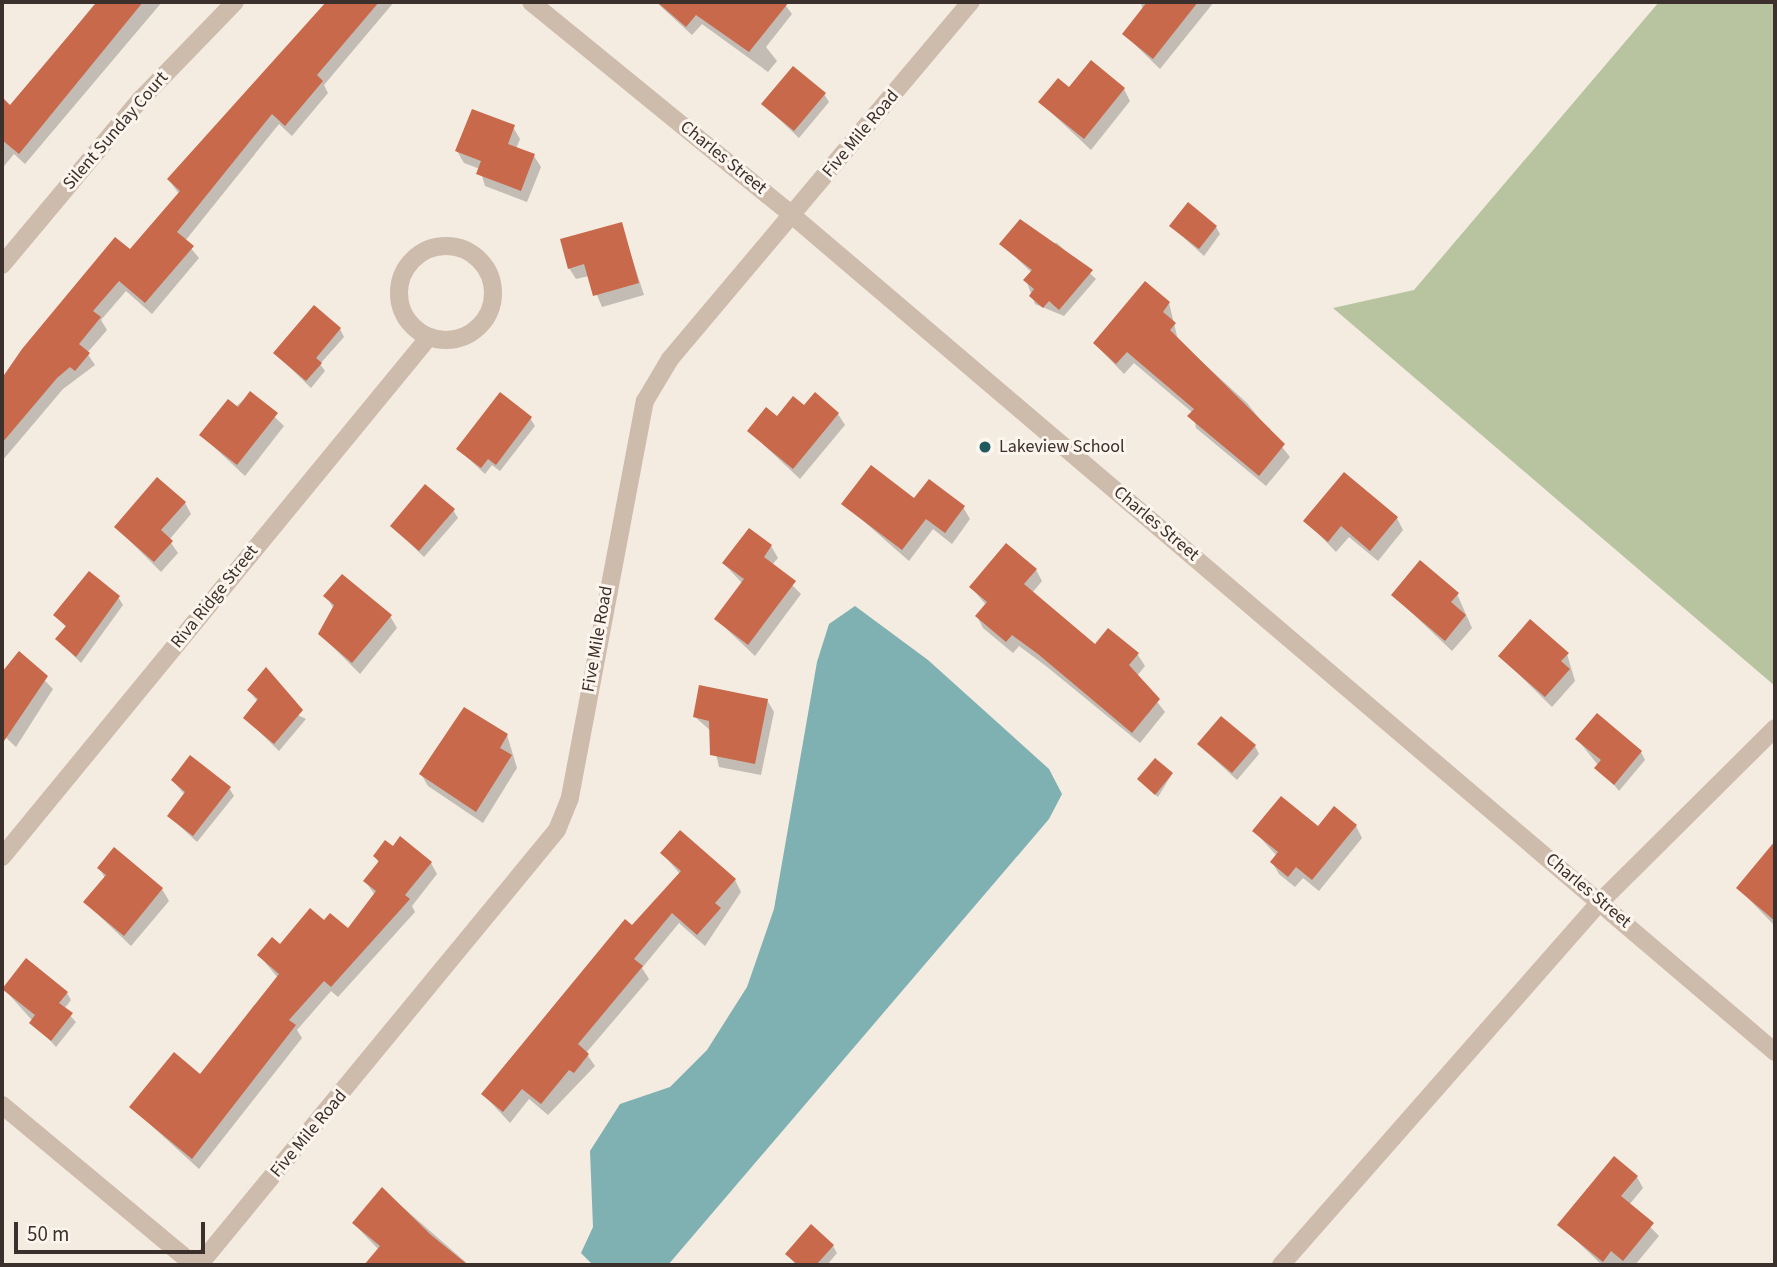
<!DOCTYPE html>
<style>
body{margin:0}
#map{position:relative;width:1777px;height:1267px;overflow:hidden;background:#f4ebe1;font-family:"Source Sans 3",sans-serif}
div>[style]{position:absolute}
.green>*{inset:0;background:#b8c4a0}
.water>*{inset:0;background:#7fb0b2}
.shadow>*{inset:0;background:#0003}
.building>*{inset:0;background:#c8694b}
.street>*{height:18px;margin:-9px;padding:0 9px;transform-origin:9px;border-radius:9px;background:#cdbbac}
.street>.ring{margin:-9px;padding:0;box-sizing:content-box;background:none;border:18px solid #cdbbac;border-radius:50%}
.dots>*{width:19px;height:19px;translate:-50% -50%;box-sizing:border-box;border:4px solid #fbf5ee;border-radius:50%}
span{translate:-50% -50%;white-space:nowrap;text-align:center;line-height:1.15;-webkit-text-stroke:6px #fbf5ee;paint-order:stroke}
.street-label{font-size:18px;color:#3b302b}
.poi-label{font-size:18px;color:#3b302b}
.left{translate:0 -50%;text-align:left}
.frame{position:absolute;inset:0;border:4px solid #3b302b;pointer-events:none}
.scale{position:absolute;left:14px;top:1222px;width:191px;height:32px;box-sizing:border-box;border:4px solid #3b302b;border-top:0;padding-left:9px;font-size:21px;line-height:24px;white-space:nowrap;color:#3b302b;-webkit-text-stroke:5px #fbf5ee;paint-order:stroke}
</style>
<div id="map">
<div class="green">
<div style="clip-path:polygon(1659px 2px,1775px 2px,1775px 686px,1333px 308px,1414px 290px)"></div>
</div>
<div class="water">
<div style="clip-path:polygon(855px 606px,928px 660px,1049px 769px,1062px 794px,1049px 819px,668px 1265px,593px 1265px,581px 1253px,593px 1227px,590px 1151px,620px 1104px,670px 1087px,707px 1050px,747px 987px,774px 909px,817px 662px,829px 624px)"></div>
</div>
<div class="shadow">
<div style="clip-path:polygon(96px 2px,162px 2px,25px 164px,14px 154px,4px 166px,2px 100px,11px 107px)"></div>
<div style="clip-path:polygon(328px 2px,394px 2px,324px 85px,328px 93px,292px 136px,279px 124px,185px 241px,199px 258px,152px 314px,126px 291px,101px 320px,107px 330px,87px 353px,95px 365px,63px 389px,2px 461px,2px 377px,131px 252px,179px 194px,169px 180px)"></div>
<div style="clip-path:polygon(656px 2px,715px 2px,731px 16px,743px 2px,783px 2px,792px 14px,766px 47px,777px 61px,768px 72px,702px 24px,692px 35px)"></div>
<div style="clip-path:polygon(1140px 2px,1214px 2px,1160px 69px,1124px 34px,1143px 9px)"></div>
<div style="clip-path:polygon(1124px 89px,1130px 101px,1091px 150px,1040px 102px,1069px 90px)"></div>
<div style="clip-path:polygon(824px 94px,829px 102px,799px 138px,763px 104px)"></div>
<div style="clip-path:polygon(513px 127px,520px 139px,516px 149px,534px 156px,541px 167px,527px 202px,485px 186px,480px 169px,464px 163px,457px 151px)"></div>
<div style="clip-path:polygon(621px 224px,644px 295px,602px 307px,589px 276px,576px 279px,569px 268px)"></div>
<div style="clip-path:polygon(1171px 226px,1216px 227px,1220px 234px,1204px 256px)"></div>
<div style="clip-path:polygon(1057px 243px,1096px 279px,1064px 316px,1035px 304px,1026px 280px,1032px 273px,1002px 244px)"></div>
<div style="clip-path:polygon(1169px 303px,1178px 340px,1247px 403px,1290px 457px,1266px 486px,1196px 428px,1193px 413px,1134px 363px,1124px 374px,1095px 344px)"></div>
<div style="clip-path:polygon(340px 329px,344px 337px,320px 364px,325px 371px,311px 388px,275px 353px)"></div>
<div style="clip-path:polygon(251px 394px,284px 426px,245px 476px,201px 435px)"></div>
<div style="clip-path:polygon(804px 408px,838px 414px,845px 425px,800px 479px,749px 431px)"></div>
<div style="clip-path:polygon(530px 418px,535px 426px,500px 471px,492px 465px,485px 474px,458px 449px)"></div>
<div style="clip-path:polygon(915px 501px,963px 507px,970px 519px,952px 544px,933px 529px,909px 561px,844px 504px)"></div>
<div style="clip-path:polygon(185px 503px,191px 514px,169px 540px,178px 553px,161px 572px,116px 527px)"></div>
<div style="clip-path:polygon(453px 510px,458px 518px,424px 557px,392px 526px)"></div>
<div style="clip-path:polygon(1397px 518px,1403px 530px,1378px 561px,1349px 537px,1336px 552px,1306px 521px)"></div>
<div style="clip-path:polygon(771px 546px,778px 558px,772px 565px,801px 594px,755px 656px,716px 619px,743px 584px,724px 564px)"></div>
<div style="clip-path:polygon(1036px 570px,1042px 581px,1032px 593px,1095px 646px,1109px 630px,1138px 655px,1145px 666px,1137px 676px,1165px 712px,1140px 743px,1046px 666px,1019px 646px,1013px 653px,983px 628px,977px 616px,986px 605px,971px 587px)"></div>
<div style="clip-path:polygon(1457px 594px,1472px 628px,1452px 651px,1393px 595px)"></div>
<div style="clip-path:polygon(326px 596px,390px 616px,397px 628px,360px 674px,320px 634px,334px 609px)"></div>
<div style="clip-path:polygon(118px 597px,123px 605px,81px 663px,57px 639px,67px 628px,55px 615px)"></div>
<div style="clip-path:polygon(19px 654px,53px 689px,16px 747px,2px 734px,2px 674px)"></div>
<div style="clip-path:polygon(1567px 654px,1575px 681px,1552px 707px,1500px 656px)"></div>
<div style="clip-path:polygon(249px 691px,306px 719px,279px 751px,245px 718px,258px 702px)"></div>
<div style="clip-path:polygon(767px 700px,774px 712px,761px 775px,719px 767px,711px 731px,695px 717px)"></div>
<div style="clip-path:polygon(507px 735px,517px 768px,483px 823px,428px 786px,421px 774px)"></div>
<div style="clip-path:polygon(1577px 739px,1641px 752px,1645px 760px,1619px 791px)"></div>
<div style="clip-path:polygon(1199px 745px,1255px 746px,1259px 754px,1237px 780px)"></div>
<div style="clip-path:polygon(1172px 774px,1158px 797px,1139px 780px)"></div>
<div style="clip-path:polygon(173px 781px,229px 788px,234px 796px,197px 842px,169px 816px,185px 795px)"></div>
<div style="clip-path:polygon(1356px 826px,1362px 838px,1319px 891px,1303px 878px,1295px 887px,1279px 874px,1272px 862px,1277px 856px,1254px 831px)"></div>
<div style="clip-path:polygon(393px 848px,431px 863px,437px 874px,412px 906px,415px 912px,338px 997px,331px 991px,297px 1030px,302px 1038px,199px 1169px,131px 1107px,200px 1076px,278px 978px,259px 955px,324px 923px,348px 930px,375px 895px,365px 881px,379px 864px,375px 856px)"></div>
<div style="clip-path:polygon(1768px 852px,1775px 858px,1775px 926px,1738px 888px)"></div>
<div style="clip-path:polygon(662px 853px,735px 880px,741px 892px,705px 946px,679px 923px,642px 968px,649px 979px,586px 1053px,595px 1066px,548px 1115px,529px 1099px,510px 1123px,483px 1094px,680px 874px)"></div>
<div style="clip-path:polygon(99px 868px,162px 889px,169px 901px,131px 946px,85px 902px,105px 878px)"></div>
<div style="clip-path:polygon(4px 989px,67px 993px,71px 1000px,64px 1009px,76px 1022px,56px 1047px)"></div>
<div style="clip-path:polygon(1637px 1177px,1643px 1188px,1629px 1205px,1659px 1236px,1635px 1265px,1602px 1265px,1560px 1225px)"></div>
<div style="clip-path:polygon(382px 1189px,469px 1265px,366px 1265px,379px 1250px,354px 1224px)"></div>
<div style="clip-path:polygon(833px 1246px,837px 1253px,827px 1265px,796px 1265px,787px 1254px)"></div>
</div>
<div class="building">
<div style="clip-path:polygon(97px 2px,143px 2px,19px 154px,2px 140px,2px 97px,10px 105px)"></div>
<div style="clip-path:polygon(326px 2px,379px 2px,317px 75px,323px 81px,285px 126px,272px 114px,177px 232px,194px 246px,145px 303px,119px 281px,93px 311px,101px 317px,79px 344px,90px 353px,75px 371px,70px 367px,57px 378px,2px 443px,2px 378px,22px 349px,115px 237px,130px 249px,180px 191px,167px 179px)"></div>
<div style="clip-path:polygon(657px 2px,789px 2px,749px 52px,696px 15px,686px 27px)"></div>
<div style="clip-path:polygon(1147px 2px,1198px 2px,1153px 59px,1122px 34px)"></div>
<div style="clip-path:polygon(1091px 60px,1125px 88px,1084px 139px,1038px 102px,1058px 78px,1069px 87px)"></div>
<div style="clip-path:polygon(793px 66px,826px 93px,794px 131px,761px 104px)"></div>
<div style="clip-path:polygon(472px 109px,515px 125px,508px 144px,535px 154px,521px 191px,476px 174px,481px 161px,455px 151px)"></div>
<div style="clip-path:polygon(1188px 202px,1217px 226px,1199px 249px,1169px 226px)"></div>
<div style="clip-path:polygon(1020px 219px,1093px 270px,1059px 310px,1049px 301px,1043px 308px,1029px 296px,1034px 289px,1023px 280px,1032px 270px,999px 244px)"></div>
<div style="clip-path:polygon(622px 222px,639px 283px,593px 296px,584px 264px,568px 269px,560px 239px)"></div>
<div style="clip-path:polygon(1145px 281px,1170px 302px,1163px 312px,1176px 323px,1170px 330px,1285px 444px,1259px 476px,1187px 416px,1194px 409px,1127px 352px,1116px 364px,1093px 343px)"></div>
<div style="clip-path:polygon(314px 305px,341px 328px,316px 358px,322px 363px,306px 381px,273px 353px)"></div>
<div style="clip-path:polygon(250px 391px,278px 413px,237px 465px,199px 435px,228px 399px,238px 407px)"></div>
<div style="clip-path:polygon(500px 392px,532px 417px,496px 465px,488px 459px,481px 468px,456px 449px)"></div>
<div style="clip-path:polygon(815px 392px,839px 413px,793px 469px,747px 431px,766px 407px,777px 416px,793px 396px,804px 405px)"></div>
<div style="clip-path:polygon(871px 465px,914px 498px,929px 479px,965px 506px,945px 533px,926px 519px,902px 550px,841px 504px)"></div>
<div style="clip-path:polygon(1344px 472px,1398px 517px,1370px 551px,1341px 526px,1328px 542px,1303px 521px)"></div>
<div style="clip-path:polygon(157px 477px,186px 502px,161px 530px,173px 541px,154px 562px,114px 527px)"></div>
<div style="clip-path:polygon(425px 484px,455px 509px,419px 551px,390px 526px)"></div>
<div style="clip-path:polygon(749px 528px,772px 545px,764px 557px,796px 581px,748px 645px,714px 619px,744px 579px,722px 563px)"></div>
<div style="clip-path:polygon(1006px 543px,1037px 569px,1024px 584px,1095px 644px,1108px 628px,1139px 653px,1129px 665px,1160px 699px,1132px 733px,1038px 654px,1012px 635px,1006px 642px,975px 616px,987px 602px,969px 587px)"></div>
<div style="clip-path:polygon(1420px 560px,1459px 593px,1451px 602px,1466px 615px,1445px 641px,1391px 595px)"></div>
<div style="clip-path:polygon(89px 571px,120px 596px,76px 657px,55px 639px,66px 626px,53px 615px)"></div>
<div style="clip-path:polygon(342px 574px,392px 615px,352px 663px,318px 634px,334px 605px,323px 596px)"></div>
<div style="clip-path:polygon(1530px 619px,1569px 653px,1561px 661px,1570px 669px,1545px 697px,1498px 656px)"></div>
<div style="clip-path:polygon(19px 651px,48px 676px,2px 744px,2px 672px)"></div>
<div style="clip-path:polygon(266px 667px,303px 710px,274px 744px,243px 718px,258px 699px,247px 690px)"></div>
<div style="clip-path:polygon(699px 685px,768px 699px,755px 764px,710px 755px,709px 721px,693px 717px)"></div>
<div style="clip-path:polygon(464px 707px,508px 734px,500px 748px,512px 755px,476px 812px,419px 774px)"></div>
<div style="clip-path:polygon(1597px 713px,1642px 751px,1614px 785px,1594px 768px,1601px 760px,1575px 739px)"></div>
<div style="clip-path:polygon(1221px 716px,1256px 745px,1232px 773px,1197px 744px)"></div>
<div style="clip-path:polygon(190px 755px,231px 787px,193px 836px,167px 816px,185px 792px,171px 780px)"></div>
<div style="clip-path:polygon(1155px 758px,1173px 773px,1155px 795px,1137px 779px)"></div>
<div style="clip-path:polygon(1281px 796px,1318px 826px,1334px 806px,1357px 825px,1312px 880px,1296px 867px,1288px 877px,1270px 862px,1278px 852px,1252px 831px)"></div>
<div style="clip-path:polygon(680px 830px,736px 879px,715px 903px,721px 908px,697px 935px,672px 913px,634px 959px,643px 966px,578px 1044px,589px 1054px,574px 1073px,569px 1070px,541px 1104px,522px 1089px,503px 1112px,481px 1094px,625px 919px,632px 925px,681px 871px,660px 853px)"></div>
<div style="clip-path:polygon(400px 836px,432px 862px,405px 895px,410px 899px,331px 987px,324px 981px,289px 1020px,296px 1025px,192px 1159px,129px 1107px,174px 1052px,200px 1074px,279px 974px,257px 955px,272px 937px,280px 944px,310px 908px,324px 920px,330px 913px,348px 928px,376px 891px,363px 881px,379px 861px,373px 856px,385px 840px,393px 846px)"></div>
<div style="clip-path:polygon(1775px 841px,1775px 921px,1736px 888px)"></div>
<div style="clip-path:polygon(114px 847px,163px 888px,124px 936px,83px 902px,106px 875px,97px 868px)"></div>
<div style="clip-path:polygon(26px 958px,68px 992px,59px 1003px,73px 1013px,51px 1041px,29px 1023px,35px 1015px,2px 989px)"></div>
<div style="clip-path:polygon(1614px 1156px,1638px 1176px,1621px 1196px,1654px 1223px,1623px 1261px,1611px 1251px,1603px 1262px,1557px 1225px)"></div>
<div style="clip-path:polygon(382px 1187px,431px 1235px,468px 1265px,364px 1265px,380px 1246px,352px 1223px)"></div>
<div style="clip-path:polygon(811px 1224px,834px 1245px,816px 1265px,798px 1265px,785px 1254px)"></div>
</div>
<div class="street">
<div style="left:531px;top:2px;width:338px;rotate:39.2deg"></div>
<div style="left:793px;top:216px;width:1290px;rotate:40.41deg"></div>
<div class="ring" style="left:399px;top:246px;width:76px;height:76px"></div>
<div style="left:2px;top:265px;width:217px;rotate:-50.1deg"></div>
<div style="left:141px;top:99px;width:135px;rotate:-45.9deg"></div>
<div style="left:2px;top:857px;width:673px;rotate:-50.61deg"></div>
<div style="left:2px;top:1105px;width:250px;rotate:39.8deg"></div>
<div style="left:199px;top:1265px;width:563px;rotate:-50.55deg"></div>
<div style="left:557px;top:830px;width:35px;rotate:-68deg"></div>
<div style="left:570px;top:797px;width:403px;rotate:-79.3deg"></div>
<div style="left:645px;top:401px;width:49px;rotate:-59.2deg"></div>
<div style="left:670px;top:359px;width:467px;rotate:-49.9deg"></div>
<div style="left:1281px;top:1265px;width:483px;rotate:-48.7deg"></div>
<div style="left:1600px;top:902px;width:247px;rotate:-44.8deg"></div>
</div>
<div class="dots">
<div style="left:985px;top:447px;background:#1f5a5e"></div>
</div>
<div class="street-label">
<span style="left:116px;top:131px;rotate:-49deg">Silent Sunday Court</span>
<span style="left:861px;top:134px;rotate:-50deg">Five Mile Road</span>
<span style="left:723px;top:158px;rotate:39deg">Charles Street</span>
<span style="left:1156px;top:524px;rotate:40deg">Charles Street</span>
<span style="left:215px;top:597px;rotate:-51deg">Riva Ridge Street</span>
<span style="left:598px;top:639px;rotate:-80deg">Five Mile Road</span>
<span style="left:1588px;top:891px;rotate:40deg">Charles Street</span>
<span style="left:309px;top:1134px;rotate:-50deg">Five Mile Road</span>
</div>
<div class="poi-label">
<span class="left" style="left:999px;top:447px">Lakeview School</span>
</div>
<div class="frame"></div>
<div class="scale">50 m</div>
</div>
